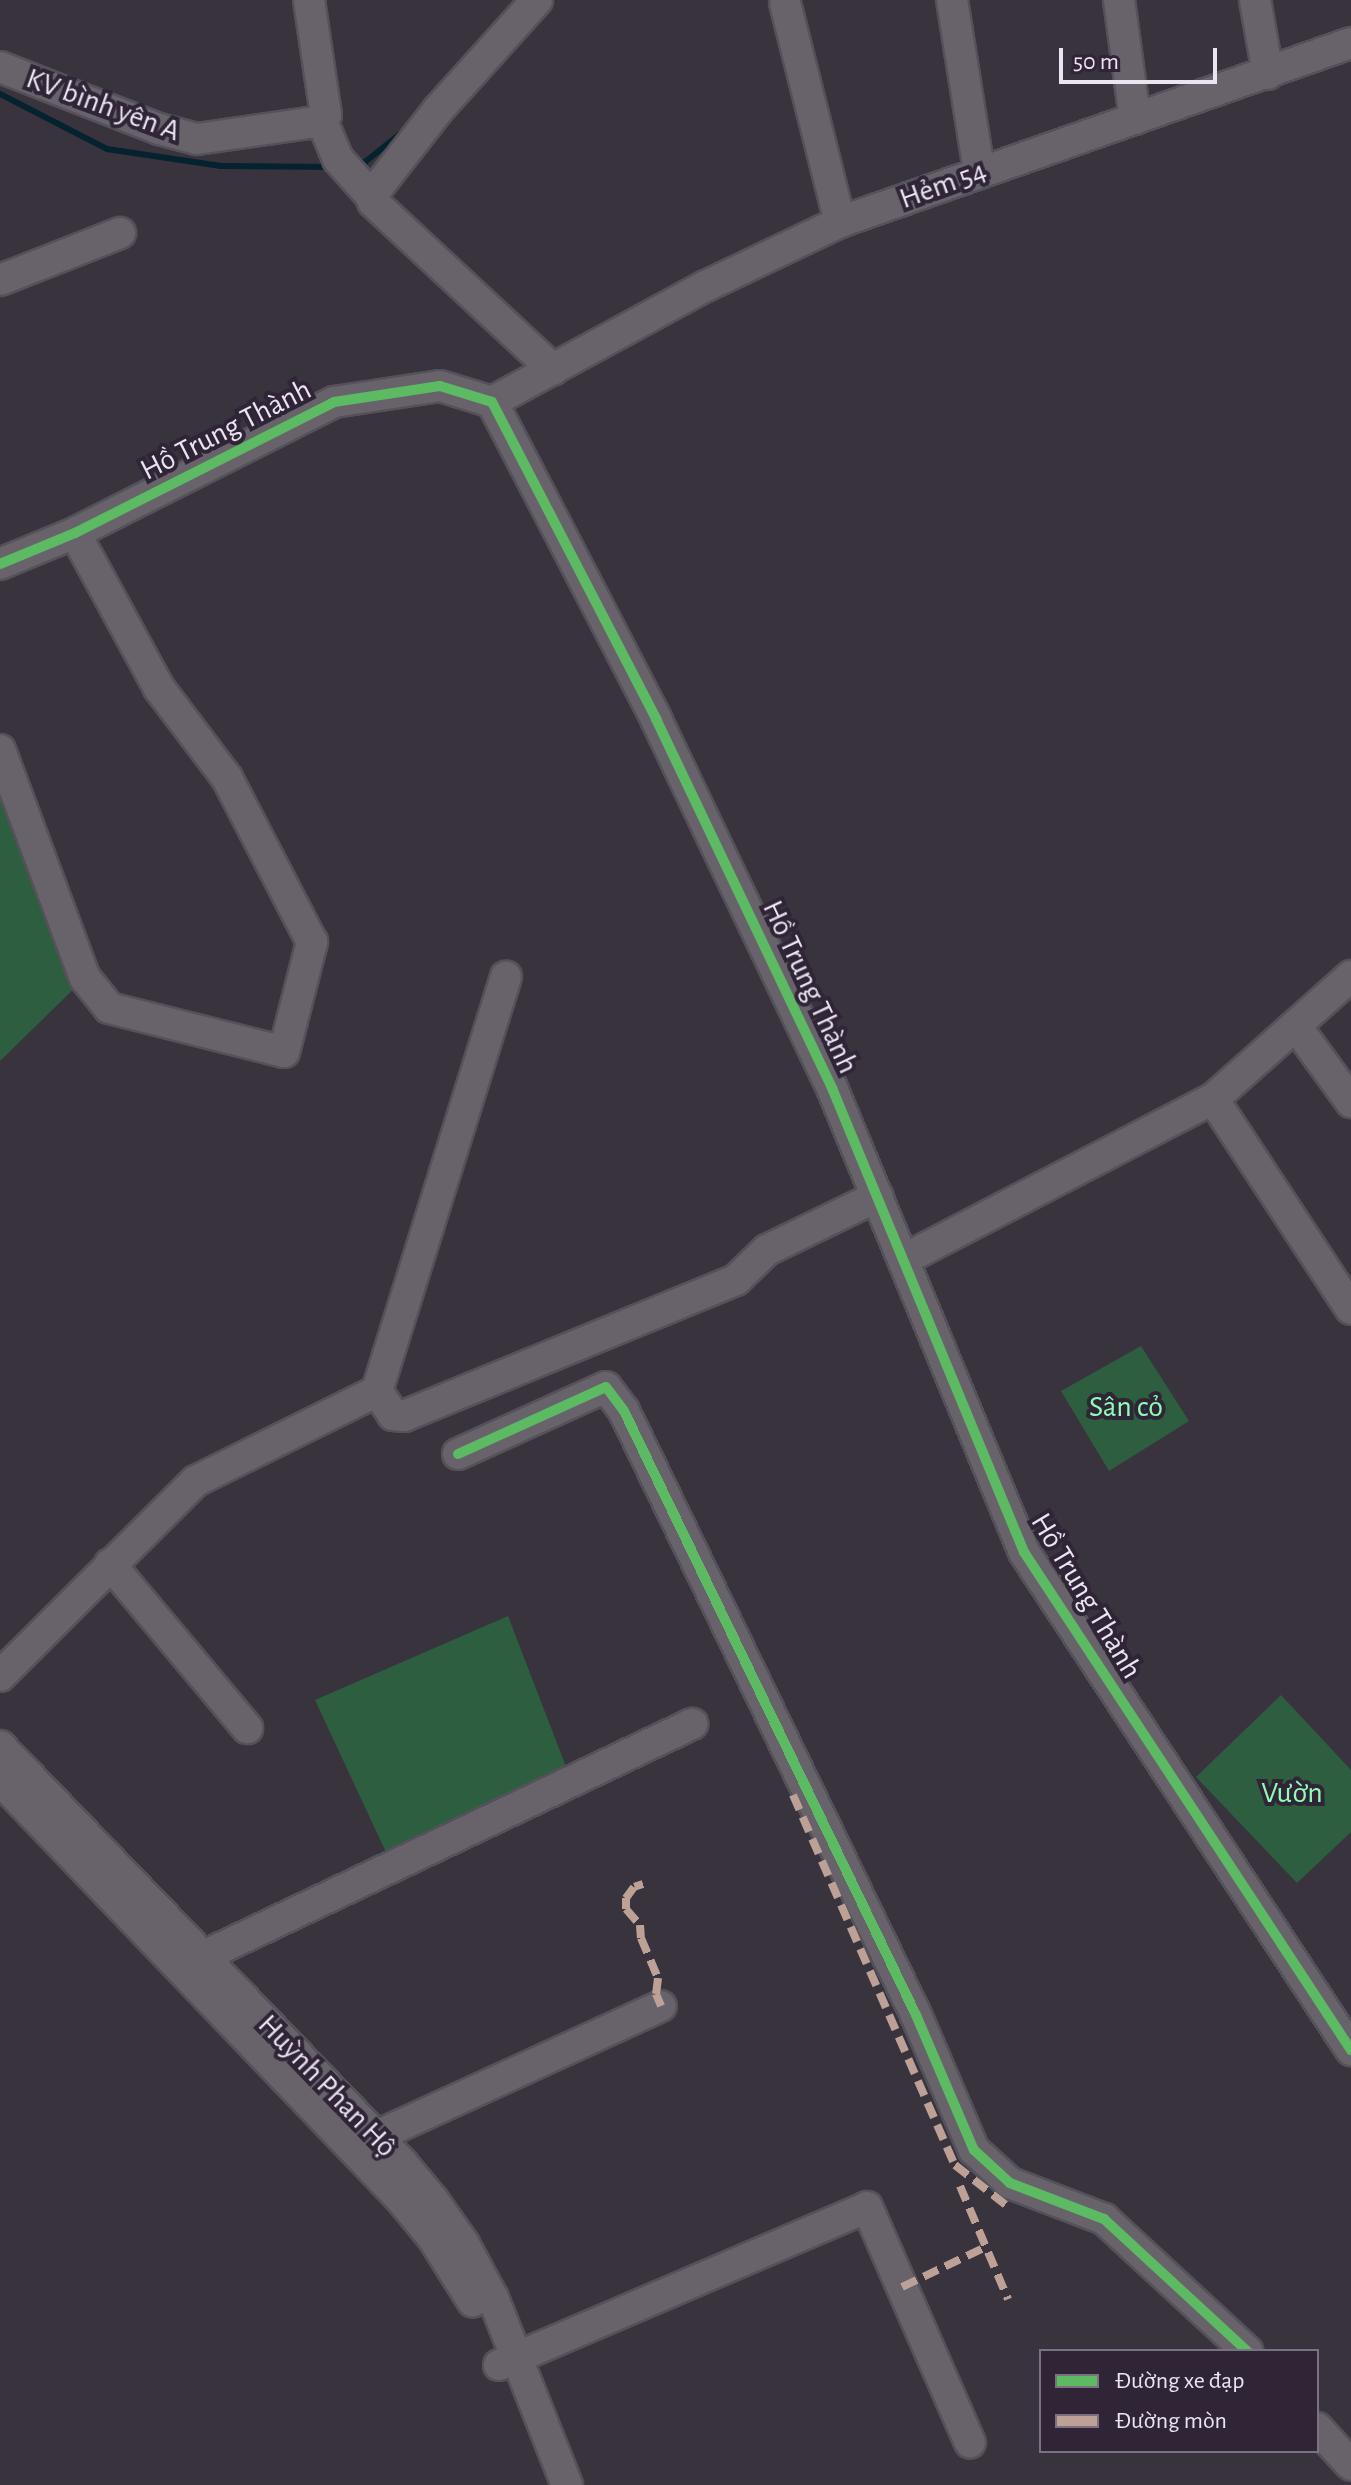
<!DOCTYPE html>
<meta charset="utf-8">
<style>
body{margin:0}
#map{position:relative;width:1351px;height:2485px;overflow:hidden;background:#39333e;font-family:"Alegreya Sans",sans-serif}
div>[style]{position:absolute}
.green>*{inset:0;background:#2d5e40}
.stream>*{height:6px;margin:-3px;padding:0 3px;transform-origin:3px;border-radius:3px;background:#05232e}
.roads{filter:drop-shadow(2px 0 #55515a) drop-shadow(-2px 0 #55515a) drop-shadow(0 2px #55515a) drop-shadow(0 -2px #55515a)}
.minor>*{height:30px;margin:-15px;padding:0 15px;transform-origin:15px;border-radius:15px;background:#68636b}
.quiet>*{height:8px;margin-top:-4px;transform-origin:0;background:repeating-linear-gradient(90deg,#bda197 0 16px,transparent 0 24px)}
.cycleway>*{height:10px;margin:-5px;padding:0 5px;transform-origin:5px;border-radius:5px;background:#5cba63}
span{translate:-50% -50%;white-space:nowrap;text-align:center;line-height:1.15;-webkit-text-stroke:8px #302537;paint-order:stroke}
.street-label{font-size:30px;color:#ebe4f1}
.park-label{font-size:30px;color:#8dfeb4}
.legend{position:absolute;left:1039px;top:2349px;width:280px;height:104px;box-sizing:border-box;background:#302537;border:2px solid #7b7181;margin:0;padding:10px 14px;list-style:none;font-size:24px;color:#ebe4f1}
.legend li{display:flex;align-items:center;gap:16px;height:40px}
.legend b{width:40px;border:2px solid #7b7181}
.scale{position:absolute;left:1059px;top:48px;width:158px;height:36px;box-sizing:border-box;border:4px solid #ebe4f1;border-top:0;padding-left:10px;font-size:24px;line-height:28px;white-space:nowrap;color:#ebe4f1;-webkit-text-stroke:6px #302537;paint-order:stroke}
</style>
<div id="map">
<div class="green">
<div style="clip-path:polygon(0 750px,85px 978px,0 1061px)"></div>
<div style="clip-path:polygon(1141px 1346px,1189px 1421px,1109px 1471px,1061px 1391px)"></div>
<div style="clip-path:polygon(508px 1616px,570px 1777px,391px 1863px,315px 1700px)"></div>
<div style="clip-path:polygon(1281px 1695px,1351px 1770px,1351px 1832px,1297px 1883px,1196px 1777px)"></div>
</div>
<div class="stream">
<div style="left:0;top:94px;width:120px;rotate:27.2deg"></div>
<div style="left:107px;top:149px;width:115px;rotate:8.5deg"></div>
<div style="left:221px;top:166px;width:113px;rotate:0.5deg"></div>
<div style="left:357px;top:163px;width:8px;rotate:-7deg"></div>
<div style="left:365px;top:162px;width:53px;rotate:-38.8deg"></div>
</div>
<div class="roads">
<div class="minor">
<div style="left:537px;top:0;width:148px;rotate:132deg"></div>
<div style="left:438px;top:110px;width:109px;rotate:127.9deg"></div>
<div style="left:371px;top:196px;width:6px;rotate:72deg"></div>
<div style="left:373px;top:202px;width:246px;rotate:42.9deg"></div>
<div style="left:952px;top:0;width:173px;rotate:81deg"></div>
<div style="left:1119px;top:0;width:120px;rotate:82.3deg"></div>
<div style="left:1255px;top:0;width:75px;rotate:80deg"></div>
<div style="left:785px;top:3px;width:226px;rotate:75.9deg"></div>
<div style="left:0;top:67px;width:171px;rotate:21.3deg"></div>
<div style="left:159px;top:129px;width:39px;rotate:15deg"></div>
<div style="left:197px;top:139px;width:126px;rotate:-8.2deg"></div>
<div style="left:322px;top:121px;width:7px;rotate:-56deg"></div>
<div style="left:326px;top:115px;width:116px;rotate:-98.4deg"></div>
<div style="left:322px;top:121px;width:41px;rotate:67.2deg"></div>
<div style="left:338px;top:159px;width:50px;rotate:48.3deg"></div>
<div style="left:0;top:280px;width:129px;rotate:-21.4deg"></div>
<div style="left:492px;top:402px;width:243px;rotate:-28.5deg"></div>
<div style="left:706px;top:286px;width:148px;rotate:-25.5deg"></div>
<div style="left:840px;top:222px;width:541px;rotate:-19.31deg"></div>
<div style="left:0;top:564px;width:81px;rotate:-22.5deg"></div>
<div style="left:75px;top:533px;width:290px;rotate:-26.8deg"></div>
<div style="left:334px;top:402px;width:107px;rotate:-8.6deg"></div>
<div style="left:440px;top:386px;width:54px;rotate:17.1deg"></div>
<div style="left:492px;top:402px;width:357px;rotate:62.6deg"></div>
<div style="left:656px;top:719px;width:409px;rotate:64.5deg"></div>
<div style="left:832px;top:1088px;width:502px;rotate:67.52deg"></div>
<div style="left:1024px;top:1552px;width:596px;rotate:56.71deg"></div>
<div style="left:0;top:750px;width:243px;rotate:69.6deg"></div>
<div style="left:85px;top:978px;width:38px;rotate:51deg"></div>
<div style="left:109px;top:1008px;width:180px;rotate:14.1deg"></div>
<div style="left:284px;top:1052px;width:114px;rotate:-75.7deg"></div>
<div style="left:312px;top:942px;width:185px;rotate:-117.4deg"></div>
<div style="left:227px;top:778px;width:113px;rotate:-127.1deg"></div>
<div style="left:159px;top:688px;width:176px;rotate:-118.5deg"></div>
<div style="left:1296px;top:1026px;width:94px;rotate:54.1deg"></div>
<div style="left:1213px;top:1099px;width:251px;rotate:56.7deg"></div>
<div style="left:905px;top:1259px;width:347px;rotate:-27.5deg"></div>
<div style="left:1213px;top:1099px;width:185px;rotate:-41.7deg"></div>
<div style="left:377px;top:1391px;width:29px;rotate:56deg"></div>
<div style="left:393px;top:1415px;width:11px;rotate:5deg"></div>
<div style="left:404px;top:1416px;width:359px;rotate:-22.3deg"></div>
<div style="left:736px;top:1280px;width:43px;rotate:-44.1deg"></div>
<div style="left:767px;top:1250px;width:123px;rotate:-25.9deg"></div>
<div style="left:458px;top:1454px;width:162px;rotate:-24.4deg"></div>
<div style="left:606px;top:1387px;width:30px;rotate:53deg"></div>
<div style="left:624px;top:1411px;width:671px;rotate:64.2deg"></div>
<div style="left:916px;top:2015px;width:147px;rotate:66.8deg"></div>
<div style="left:974px;top:2150px;width:49px;rotate:42.5deg"></div>
<div style="left:1010px;top:2183px;width:101px;rotate:21deg"></div>
<div style="left:1104px;top:2219px;width:195px;rotate:42.7deg"></div>
<div style="left:110px;top:1564px;width:214px;rotate:50.1deg"></div>
<div style="left:0;top:1676px;width:276px;rotate:-44.9deg"></div>
<div style="left:196px;top:1481px;width:202px;rotate:-26.4deg"></div>
<div style="left:377px;top:1391px;width:434px;rotate:-72.7deg"></div>
<div style="left:0;top:1746px;width:579px;rotate:46.05deg"></div>
<div style="left:402px;top:2163px;width:48px;rotate:50deg"></div>
<div style="left:433px;top:2200px;width:54px;rotate:54.8deg"></div>
<div style="left:464px;top:2244px;width:61px;rotate:61.8deg"></div>
<div style="left:493px;top:2298px;width:201px;rotate:68.4deg"></div>
<div style="left:0;top:1780px;width:579px;rotate:46.26deg"></div>
<div style="left:400px;top:2198px;width:52px;rotate:50.5deg"></div>
<div style="left:433px;top:2238px;width:75px;rotate:58deg"></div>
<div style="left:188px;top:1971px;width:20px;rotate:-45deg"></div>
<div style="left:202px;top:1957px;width:543px;rotate:-25.43deg"></div>
<div style="left:377px;top:2136px;width:312px;rotate:-24.6deg"></div>
<div style="left:499px;top:2365px;width:400px;rotate:-23.2deg"></div>
<div style="left:867px;top:2207px;width:257px;rotate:66.4deg"></div>
<div style="left:1317px;top:2428px;width:50px;rotate:47.4deg"></div>
</div>
</div>
<div class="quiet">
<div style="left:793px;top:1795px;width:404px;rotate:66.4deg"></div>
<div style="left:955px;top:2165px;width:71px;rotate:38.2deg"></div>
<div style="left:643px;top:1884px;width:9px;rotate:162deg"></div>
<div style="left:634px;top:1887px;width:14px;rotate:126deg"></div>
<div style="left:626px;top:1898px;width:11px;rotate:90deg"></div>
<div style="left:626px;top:1909px;width:21px;rotate:49deg"></div>
<div style="left:640px;top:1925px;width:13px;rotate:86deg"></div>
<div style="left:641px;top:1938px;width:43px;rotate:67deg"></div>
<div style="left:658px;top:1978px;width:16px;rotate:97deg"></div>
<div style="left:656px;top:1994px;width:13px;rotate:67deg"></div>
<div style="left:960px;top:2186px;width:123px;rotate:67deg"></div>
<div style="left:902px;top:2287px;width:93px;rotate:-25.5deg"></div>
</div>
<div class="cycleway">
<div style="left:0;top:564px;width:81px;rotate:-22.5deg"></div>
<div style="left:75px;top:533px;width:290px;rotate:-26.8deg"></div>
<div style="left:334px;top:402px;width:107px;rotate:-8.6deg"></div>
<div style="left:440px;top:386px;width:54px;rotate:17.1deg"></div>
<div style="left:492px;top:402px;width:357px;rotate:62.6deg"></div>
<div style="left:656px;top:719px;width:409px;rotate:64.5deg"></div>
<div style="left:832px;top:1088px;width:502px;rotate:67.52deg"></div>
<div style="left:1024px;top:1552px;width:596px;rotate:56.71deg"></div>
<div style="left:458px;top:1454px;width:162px;rotate:-24.4deg"></div>
<div style="left:606px;top:1387px;width:30px;rotate:53deg"></div>
<div style="left:624px;top:1411px;width:671px;rotate:64.2deg"></div>
<div style="left:916px;top:2015px;width:147px;rotate:66.8deg"></div>
<div style="left:974px;top:2150px;width:49px;rotate:42.5deg"></div>
<div style="left:1010px;top:2183px;width:101px;rotate:21deg"></div>
<div style="left:1104px;top:2219px;width:195px;rotate:42.7deg"></div>
</div>
<div class="street-label">
<span style="left:103px;top:105px;rotate:20deg">KV bình yên A</span>
<span style="left:943px;top:185px;rotate:-20deg">Hẻm 54</span>
<span style="left:226px;top:430px;rotate:-27deg">Hồ Trung Thành</span>
<span style="left:810px;top:987px;rotate:65deg">Hồ Trung Thành</span>
<span style="left:1086px;top:1596px;rotate:59deg">Hồ Trung Thành</span>
<span style="left:327px;top:2086px;rotate:46deg">Huỳnh Phan Hộ</span>
</div>
<div class="park-label">
<span style="left:1126px;top:1407px">Sân cỏ</span>
<span style="left:1292px;top:1793px">Vườn</span>
</div>
<ul class="legend">
<li><b style="height:10px;background:#5cba63"></b>Đường xe đạp</li>
<li><b style="height:10px;background:#bda197"></b>Đường mòn</li>
</ul>
<div class="scale">50 m</div>
</div>
